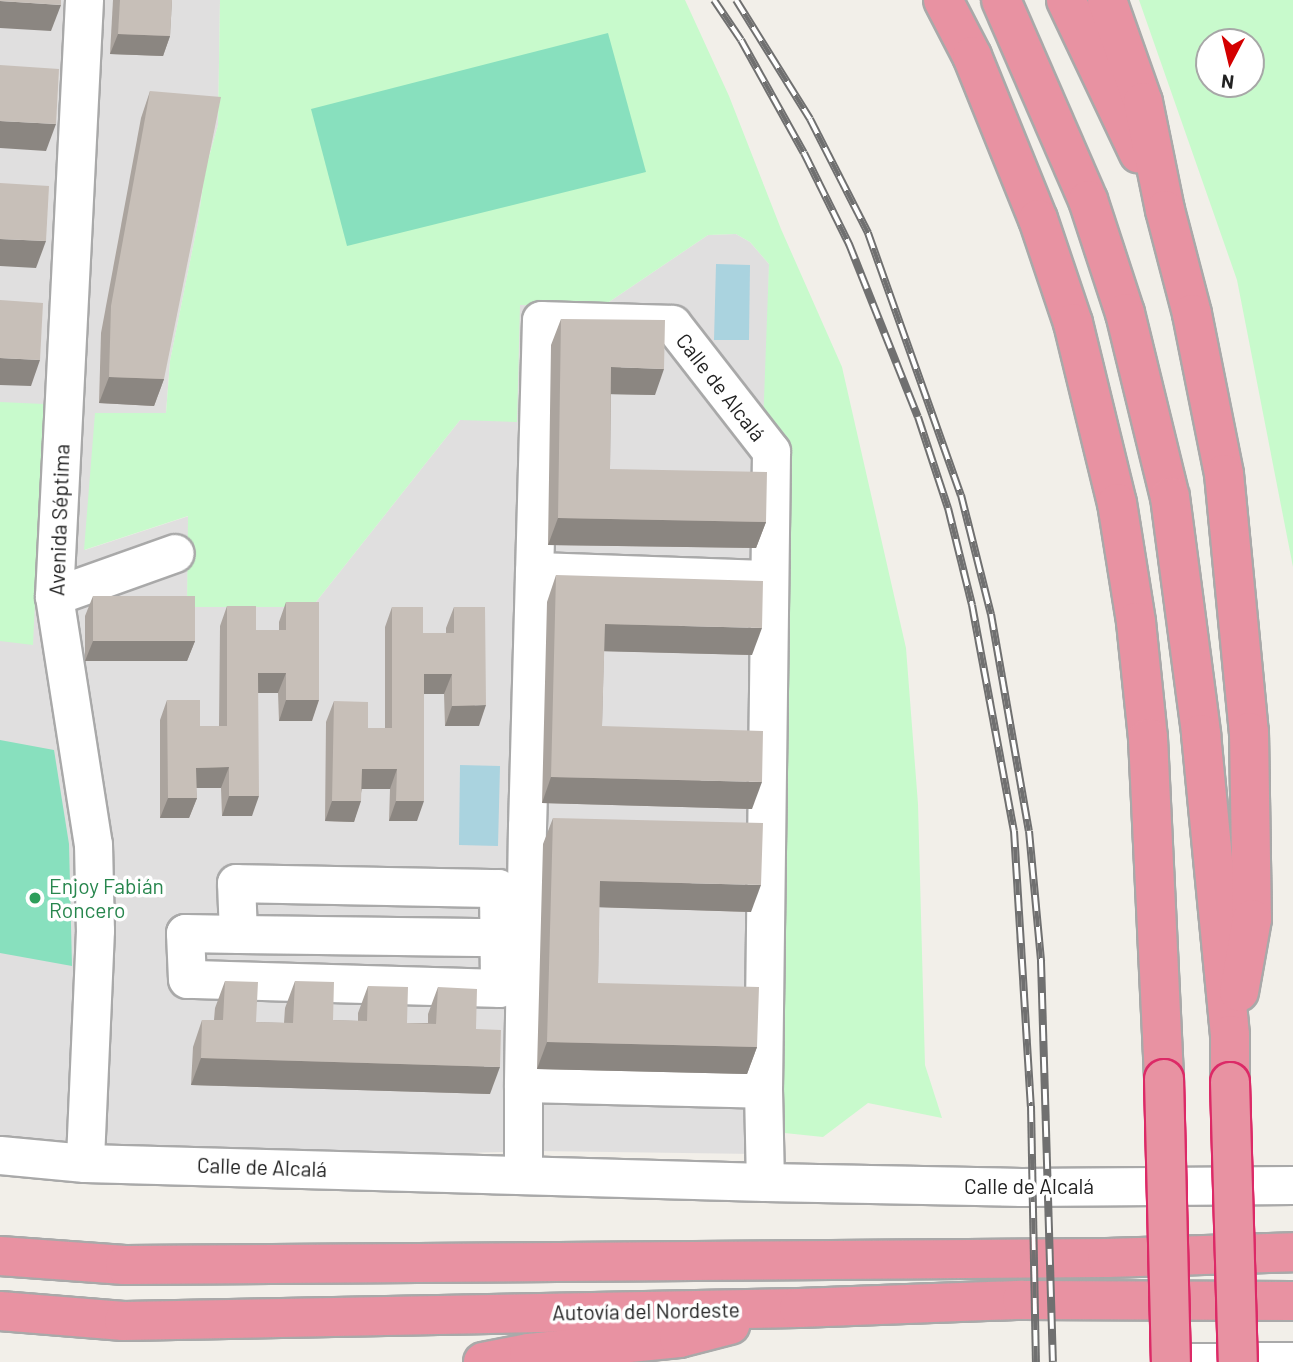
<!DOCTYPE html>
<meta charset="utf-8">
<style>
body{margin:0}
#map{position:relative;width:1293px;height:1362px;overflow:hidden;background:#f2efe9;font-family:Barlow,sans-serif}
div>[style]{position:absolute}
.residential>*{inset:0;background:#e0dfdf}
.park>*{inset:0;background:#c8facc}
.pitch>*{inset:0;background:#88e0be}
.water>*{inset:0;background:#aad3df}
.roads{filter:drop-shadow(2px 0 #a9a9a9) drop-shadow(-2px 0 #a9a9a9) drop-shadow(0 2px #a9a9a9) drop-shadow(0 -2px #a9a9a9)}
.minor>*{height:37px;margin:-18.5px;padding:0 18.5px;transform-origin:18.5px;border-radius:18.5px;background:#fff}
.highway>*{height:38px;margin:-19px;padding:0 19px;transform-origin:19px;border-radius:19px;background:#e892a2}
.rail>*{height:8px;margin-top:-4px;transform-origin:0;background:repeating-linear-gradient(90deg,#fff 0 16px,#707070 0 32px);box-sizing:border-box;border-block:2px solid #707070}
.bridges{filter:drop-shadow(2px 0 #dc2a67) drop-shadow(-2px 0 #dc2a67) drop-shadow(0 2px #dc2a67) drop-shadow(0 -2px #dc2a67)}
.highway-bridge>*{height:38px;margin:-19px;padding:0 19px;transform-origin:19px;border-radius:19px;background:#e892a2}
.wall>*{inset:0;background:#aba49e}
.shaded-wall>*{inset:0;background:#8b8681}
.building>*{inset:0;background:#c7bfb8}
.dots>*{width:19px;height:19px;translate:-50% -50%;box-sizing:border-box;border:4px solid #fff;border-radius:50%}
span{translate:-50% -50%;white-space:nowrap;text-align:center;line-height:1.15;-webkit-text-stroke:7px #fff;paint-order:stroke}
.street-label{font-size:21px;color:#222}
.leisure-label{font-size:21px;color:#27864d}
.left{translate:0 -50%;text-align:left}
.north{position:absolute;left:1195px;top:28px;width:70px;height:70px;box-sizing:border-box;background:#fff;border:2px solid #a7a7a7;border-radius:50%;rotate:187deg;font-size:19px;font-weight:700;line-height:28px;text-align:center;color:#222}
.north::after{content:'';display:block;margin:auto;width:24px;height:32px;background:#d40000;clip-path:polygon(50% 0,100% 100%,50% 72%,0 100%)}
</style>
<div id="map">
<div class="residential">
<div style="clip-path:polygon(0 0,220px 0,218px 125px,205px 171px,198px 222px,170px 361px,166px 413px,85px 550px,189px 516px,187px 607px,312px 607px,460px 420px,519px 305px,603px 306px,708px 235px,736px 234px,750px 242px,769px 264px,756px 1154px,538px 1151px,85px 1163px,0 1155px)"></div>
</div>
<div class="park">
<div style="clip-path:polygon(220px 0,685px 0,729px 96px,781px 229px,842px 367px,906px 648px,918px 804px,925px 1065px,942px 1118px,868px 1103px,823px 1137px,775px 1132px,763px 426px,769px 264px,750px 242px,736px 234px,708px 235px,603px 306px,520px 305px,517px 422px,460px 420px,312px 607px,187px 607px,188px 516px,84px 550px,95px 413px,166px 413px,170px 361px,198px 222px,205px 171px,218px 125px)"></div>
<div style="clip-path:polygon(evenodd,1139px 0,1293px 0,1293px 567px,1237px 280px,1139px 0,1251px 42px,1251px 84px,1209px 84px,1209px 42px,1251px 42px)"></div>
<div style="clip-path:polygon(0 402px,44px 404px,33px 645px,0 641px)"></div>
</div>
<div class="pitch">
<div style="clip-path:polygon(608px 33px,646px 172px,347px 246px,311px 109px)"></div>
<div style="clip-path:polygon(0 740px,54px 750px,69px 844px,72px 966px,0 953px)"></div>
</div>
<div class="water">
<div style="clip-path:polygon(716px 264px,750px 265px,749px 340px,714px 340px)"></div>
<div style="clip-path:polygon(460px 765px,500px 766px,498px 846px,459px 845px)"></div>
</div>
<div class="roads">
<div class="minor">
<div style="left:84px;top:0;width:597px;rotate:92.88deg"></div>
<div style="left:54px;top:596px;width:251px;rotate:81.1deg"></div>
<div style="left:93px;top:844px;width:86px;rotate:88.7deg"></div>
<div style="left:95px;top:930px;width:233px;rotate:92.5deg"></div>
<div style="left:534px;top:571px;width:234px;rotate:2deg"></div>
<div style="left:54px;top:596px;width:128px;rotate:-19.6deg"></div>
<div style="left:236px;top:883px;width:262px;rotate:1.1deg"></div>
<div style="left:498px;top:888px;width:100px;rotate:89.4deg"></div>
<div style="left:499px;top:988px;width:312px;rotate:-178.3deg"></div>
<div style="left:187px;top:979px;width:46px;rotate:-92.5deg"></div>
<div style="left:185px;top:933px;width:53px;rotate:1.1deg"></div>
<div style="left:238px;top:934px;width:51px;rotate:-92.2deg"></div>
<div style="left:238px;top:934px;width:259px;rotate:0.7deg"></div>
<div style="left:523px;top:1083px;width:240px;rotate:1.4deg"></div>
<div style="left:763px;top:1089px;width:638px;rotate:-89.28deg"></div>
<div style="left:771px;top:451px;width:161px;rotate:-127.9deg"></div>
<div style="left:672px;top:324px;width:131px;rotate:-178.3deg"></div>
<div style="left:541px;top:320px;width:506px;rotate:91.58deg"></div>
<div style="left:527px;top:826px;width:257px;rotate:90.9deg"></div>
<div style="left:523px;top:1083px;width:91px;rotate:90deg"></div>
<div style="left:763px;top:1089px;width:93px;rotate:88.8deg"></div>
<div style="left:0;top:1155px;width:85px;rotate:5.4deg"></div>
<div style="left:85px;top:1163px;width:680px;rotate:1.6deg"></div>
<div style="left:765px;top:1182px;width:256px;rotate:1.1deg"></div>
<div style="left:1021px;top:1187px;width:272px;rotate:-0.4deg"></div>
<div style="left:1179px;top:1362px;width:114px;rotate:-0.5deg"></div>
</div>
<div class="highway">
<div style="left:943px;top:0;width:63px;rotate:62.6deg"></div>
<div style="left:972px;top:56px;width:176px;rotate:68deg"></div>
<div style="left:1038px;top:219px;width:110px;rotate:71.4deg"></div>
<div style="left:1073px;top:323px;width:185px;rotate:76.3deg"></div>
<div style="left:1117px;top:503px;width:121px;rotate:80.9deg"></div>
<div style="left:1136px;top:622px;width:117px;rotate:84.1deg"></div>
<div style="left:1148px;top:738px;width:341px;rotate:87.3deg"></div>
<div style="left:1001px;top:0;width:218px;rotate:66.5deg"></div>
<div style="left:1088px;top:200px;width:119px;rotate:71.9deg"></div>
<div style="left:1125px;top:313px;width:189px;rotate:76.3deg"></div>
<div style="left:1170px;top:497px;width:239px;rotate:82.5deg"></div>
<div style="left:1201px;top:734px;width:302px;rotate:84.5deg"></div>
<div style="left:1230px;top:1035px;width:47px;rotate:90deg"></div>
<div style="left:1066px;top:0;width:170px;rotate:64.6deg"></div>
<div style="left:1107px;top:0;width:108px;rotate:70.6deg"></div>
<div style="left:1143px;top:102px;width:110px;rotate:78.5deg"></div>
<div style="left:1165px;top:210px;width:107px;rotate:75.4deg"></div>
<div style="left:1192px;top:314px;width:163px;rotate:78.7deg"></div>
<div style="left:1224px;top:474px;width:259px;rotate:84.5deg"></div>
<div style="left:1249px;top:732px;width:187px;rotate:89.1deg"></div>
<div style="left:1252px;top:919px;width:74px;rotate:100.1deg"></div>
<div style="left:0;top:1256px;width:125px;rotate:4.1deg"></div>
<div style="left:125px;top:1265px;width:982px;rotate:-0.41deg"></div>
<div style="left:1107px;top:1258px;width:186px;rotate:-1.8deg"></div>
<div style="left:0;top:1311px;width:124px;rotate:4.6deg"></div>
<div style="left:124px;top:1321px;width:675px;rotate:-1.1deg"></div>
<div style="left:799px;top:1308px;width:223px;rotate:-2.1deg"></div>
<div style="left:1022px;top:1300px;width:271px;rotate:0.2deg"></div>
<div style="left:483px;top:1362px;width:47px;rotate:-11.1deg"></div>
<div style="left:529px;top:1353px;width:151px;rotate:-5.7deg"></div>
<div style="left:679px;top:1338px;width:53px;rotate:-14.3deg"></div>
</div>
</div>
<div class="rail">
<div style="left:714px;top:0;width:48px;rotate:56deg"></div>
<div style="left:741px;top:40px;width:129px;rotate:60.9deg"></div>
<div style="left:804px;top:153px;width:102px;rotate:63.7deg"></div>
<div style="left:849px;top:244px;width:186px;rotate:68.3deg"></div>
<div style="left:918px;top:417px;width:96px;rotate:71.8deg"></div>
<div style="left:948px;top:508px;width:100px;rotate:76.1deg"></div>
<div style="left:972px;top:605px;width:230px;rotate:79.5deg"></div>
<div style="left:1014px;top:831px;width:276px;rotate:86.5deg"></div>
<div style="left:1031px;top:1106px;width:256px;rotate:88.9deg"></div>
<div style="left:736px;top:0;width:140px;rotate:58.1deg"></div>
<div style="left:810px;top:119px;width:128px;rotate:63deg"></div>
<div style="left:868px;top:233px;width:278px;rotate:70.5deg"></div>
<div style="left:961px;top:495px;width:123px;rotate:75.9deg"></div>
<div style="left:991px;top:614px;width:220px;rotate:80.1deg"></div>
<div style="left:1029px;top:831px;width:131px;rotate:84.7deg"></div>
<div style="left:1041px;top:961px;width:401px;rotate:88.3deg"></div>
</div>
<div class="bridges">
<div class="highway-bridge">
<div style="left:1164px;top:1079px;width:283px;rotate:88.6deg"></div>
<div style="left:1230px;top:1082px;width:280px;rotate:88.4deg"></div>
</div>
</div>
<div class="wall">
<div style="clip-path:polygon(113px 0,172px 0,170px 36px,163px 56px,110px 54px)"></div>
<div style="clip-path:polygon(150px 91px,164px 379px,154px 406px,99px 403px,101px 333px,141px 118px)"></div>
<div style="clip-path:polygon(561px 319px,655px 395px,611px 394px,610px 469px,766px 522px,756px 548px,548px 545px,551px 345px)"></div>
<div style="clip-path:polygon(556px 575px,752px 655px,604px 651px,602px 726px,752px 809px,542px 803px,547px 602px)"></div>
<div style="clip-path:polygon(93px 596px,195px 641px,187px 661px,85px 661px,85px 616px)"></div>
<div style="clip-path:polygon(286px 602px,312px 721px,279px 721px,278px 693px,258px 693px,252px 816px,222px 816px,221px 788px,196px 788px,197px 798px,189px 818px,160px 818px,160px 720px,167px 700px,200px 726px,219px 726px,220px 626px,227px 606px,256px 630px,279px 630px,279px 622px)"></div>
<div style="clip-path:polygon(392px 607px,423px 633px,446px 633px,446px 628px,454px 607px,479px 726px,445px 726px,444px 694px,424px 694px,417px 821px,389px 821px,390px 789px,362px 789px,354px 822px,325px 821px,326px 722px,334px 701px,368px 728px,385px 728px,385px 627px)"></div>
<div style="clip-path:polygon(553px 818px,751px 912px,599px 907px,598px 983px,757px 1047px,747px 1074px,537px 1069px,543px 844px)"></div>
<div style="clip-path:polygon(225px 981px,256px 1022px,284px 1023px,285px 1008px,295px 981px,333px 1020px,358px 1021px,358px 1013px,368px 986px,407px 1023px,428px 1023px,428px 1014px,438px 987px,476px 1029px,490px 1094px,191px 1085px,193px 1047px,202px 1020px,214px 1020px,215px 1008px)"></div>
</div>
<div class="shaded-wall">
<div style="clip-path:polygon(0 1px,61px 5px,51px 31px,0 28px)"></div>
<div style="clip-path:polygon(118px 34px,170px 36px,163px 56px,110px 54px)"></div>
<div style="clip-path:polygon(0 121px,56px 124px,46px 151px,0 148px)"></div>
<div style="clip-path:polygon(0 239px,46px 241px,36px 268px,0 266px)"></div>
<div style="clip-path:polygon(0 358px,40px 360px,31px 386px,0 385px)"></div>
<div style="clip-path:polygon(611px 367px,664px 369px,655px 395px,602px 394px)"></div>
<div style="clip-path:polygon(109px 377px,164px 379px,154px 406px,99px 403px)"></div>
<div style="clip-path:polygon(558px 518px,766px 522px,756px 548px,548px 545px)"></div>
<div style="clip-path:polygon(605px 624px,762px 628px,752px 655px,595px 651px)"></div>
<div style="clip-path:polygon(93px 641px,195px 641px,187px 661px,85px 661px)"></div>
<div style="clip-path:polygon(258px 673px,286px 673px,278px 693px,250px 693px)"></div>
<div style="clip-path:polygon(424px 674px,452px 674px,444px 694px,417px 694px)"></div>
<div style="clip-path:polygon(286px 700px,319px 700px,312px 721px,279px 721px)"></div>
<div style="clip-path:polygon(486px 705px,479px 726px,445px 726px,452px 706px)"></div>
<div style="clip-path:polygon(229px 767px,221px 788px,189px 788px,196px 768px)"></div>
<div style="clip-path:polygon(362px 769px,397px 769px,390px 789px,355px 789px)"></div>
<div style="clip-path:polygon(551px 777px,762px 782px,752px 809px,542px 803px)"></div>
<div style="clip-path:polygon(229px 796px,259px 796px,252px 816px,222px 816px)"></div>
<div style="clip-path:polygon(168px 798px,197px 798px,189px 818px,160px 818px)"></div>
<div style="clip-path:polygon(332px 801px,361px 801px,354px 822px,325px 821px)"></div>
<div style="clip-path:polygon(396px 801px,424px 801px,417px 821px,389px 821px)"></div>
<div style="clip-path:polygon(600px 881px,761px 885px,751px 912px,591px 907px)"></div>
<div style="clip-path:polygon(547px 1042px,757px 1047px,747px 1074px,537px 1069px)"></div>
<div style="clip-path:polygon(201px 1058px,500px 1067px,490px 1094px,191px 1085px)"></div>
</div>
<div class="building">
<div style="clip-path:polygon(0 0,61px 0,61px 5px,0 1px)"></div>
<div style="clip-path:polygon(120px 0,172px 0,170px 36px,118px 34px)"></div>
<div style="clip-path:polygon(0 65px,59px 69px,56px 124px,0 121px)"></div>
<div style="clip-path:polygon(150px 91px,221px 97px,164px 379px,109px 377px,111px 306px)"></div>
<div style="clip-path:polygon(0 183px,49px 186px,46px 241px,0 239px)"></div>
<div style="clip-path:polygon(0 300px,43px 303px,40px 360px,0 358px)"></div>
<div style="clip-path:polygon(561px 319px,665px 320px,664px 369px,611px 367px,610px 469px,767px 472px,766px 522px,558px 518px)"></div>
<div style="clip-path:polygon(556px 575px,763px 581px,762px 628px,605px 624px,602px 726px,763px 731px,762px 782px,551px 777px)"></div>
<div style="clip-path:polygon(93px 596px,195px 596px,195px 641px,93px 641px)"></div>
<div style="clip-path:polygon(286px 602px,319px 602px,319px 700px,286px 700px,286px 673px,258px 673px,259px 796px,229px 796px,229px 767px,196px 768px,197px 798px,168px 798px,167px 700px,200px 700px,200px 726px,227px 726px,227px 606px,256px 606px,256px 630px,286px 630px)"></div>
<div style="clip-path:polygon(392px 607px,423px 607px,423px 633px,454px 633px,454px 607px,485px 607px,486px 705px,452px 706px,452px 674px,424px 674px,424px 801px,396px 801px,397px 769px,362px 769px,361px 801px,332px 801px,334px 701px,368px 702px,368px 728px,392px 728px)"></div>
<div style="clip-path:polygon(553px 818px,763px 823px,761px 885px,600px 881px,598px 983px,759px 987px,757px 1047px,547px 1042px)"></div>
<div style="clip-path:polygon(225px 981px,258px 982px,256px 1022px,293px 1023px,295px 981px,334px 982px,333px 1020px,367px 1021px,368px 986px,408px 987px,407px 1023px,436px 1024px,438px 987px,477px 989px,476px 1029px,501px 1030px,500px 1067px,201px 1058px,202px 1020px,223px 1020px)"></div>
</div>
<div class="dots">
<div style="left:35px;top:898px;background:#2e9e5b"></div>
</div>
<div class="street-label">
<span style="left:721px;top:387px;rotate:52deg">Calle de Alcalá</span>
<span style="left:59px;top:520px;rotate:-88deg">Avenida Séptima</span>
<span style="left:262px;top:1167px;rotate:2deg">Calle de Alcalá</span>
<span style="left:1029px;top:1186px">Calle de Alcalá</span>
<span style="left:646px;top:1311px;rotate:-1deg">Autovía del Nordeste</span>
</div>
<div class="leisure-label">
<span class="left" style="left:49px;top:898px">Enjoy Fabián<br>Roncero</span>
</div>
<div class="north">N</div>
</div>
